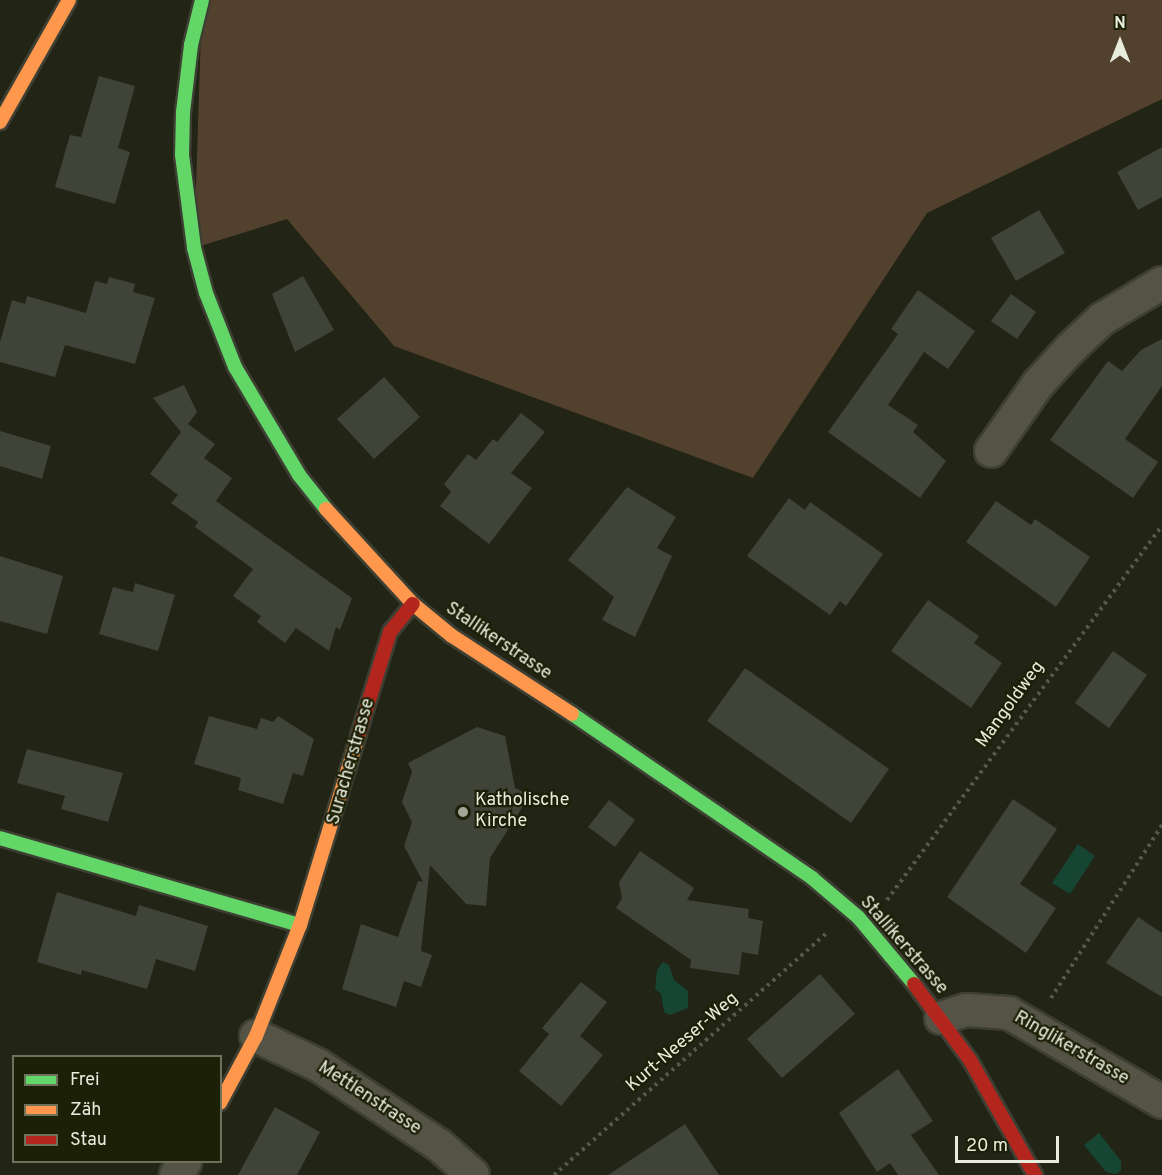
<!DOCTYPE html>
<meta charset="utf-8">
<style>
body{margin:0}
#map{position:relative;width:1162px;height:1175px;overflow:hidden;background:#222416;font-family:Overpass,sans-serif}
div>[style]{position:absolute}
.green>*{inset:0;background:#52412c}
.water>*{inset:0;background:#174533}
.building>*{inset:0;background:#3f4338}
.path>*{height:4px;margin-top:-2px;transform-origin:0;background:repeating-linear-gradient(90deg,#58574c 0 3px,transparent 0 7.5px)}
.roads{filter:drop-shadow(2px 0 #3d3f33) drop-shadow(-2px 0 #3d3f33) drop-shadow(0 2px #3d3f33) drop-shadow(0 -2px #3d3f33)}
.street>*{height:32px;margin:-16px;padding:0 16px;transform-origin:16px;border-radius:16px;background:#555346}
.fast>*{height:14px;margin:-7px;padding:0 7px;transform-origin:7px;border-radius:7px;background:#63d668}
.slow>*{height:14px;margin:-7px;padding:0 7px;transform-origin:7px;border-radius:7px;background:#ff974d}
.jam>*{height:14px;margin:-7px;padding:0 7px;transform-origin:7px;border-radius:7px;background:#b3261e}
.dots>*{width:16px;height:16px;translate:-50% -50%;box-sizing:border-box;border:3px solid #1c2007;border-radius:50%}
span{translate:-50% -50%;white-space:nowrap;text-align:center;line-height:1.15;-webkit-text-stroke:4.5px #1c2007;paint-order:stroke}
.street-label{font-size:18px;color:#e9ecdd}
.poi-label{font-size:18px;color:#e9ecdd}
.left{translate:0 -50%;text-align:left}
.legend{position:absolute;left:12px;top:1055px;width:210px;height:108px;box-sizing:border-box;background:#1c2007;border:2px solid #6e725d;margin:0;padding:8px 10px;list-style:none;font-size:18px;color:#e9ecdd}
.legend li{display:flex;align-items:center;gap:12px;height:30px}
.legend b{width:30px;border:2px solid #6e725d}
.north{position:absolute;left:1090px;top:12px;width:60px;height:60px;-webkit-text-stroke:4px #1c2007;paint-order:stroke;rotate:0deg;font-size:16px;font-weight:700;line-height:24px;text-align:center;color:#e9ecdd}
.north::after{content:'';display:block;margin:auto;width:21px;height:27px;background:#e9ecdd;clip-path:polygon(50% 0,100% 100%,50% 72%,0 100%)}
.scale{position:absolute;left:955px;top:1136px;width:104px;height:27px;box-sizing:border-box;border:3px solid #e9ecdd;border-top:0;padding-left:8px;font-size:18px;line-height:21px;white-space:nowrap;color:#e9ecdd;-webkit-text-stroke:4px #1c2007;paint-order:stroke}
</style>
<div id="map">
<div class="green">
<div style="clip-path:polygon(202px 0,1162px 0,1162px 99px,927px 213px,753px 478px,394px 346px,287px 219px,194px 248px)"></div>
</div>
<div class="water">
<div style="clip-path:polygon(1078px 844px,1095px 856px,1070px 894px,1052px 883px)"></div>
<div style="clip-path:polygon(663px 962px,669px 965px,674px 980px,688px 991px,688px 1008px,670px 1015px,664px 1012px,661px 994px,655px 989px,657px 970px)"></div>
<div style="clip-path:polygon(1099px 1133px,1121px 1161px,1121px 1170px,1116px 1174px,1106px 1172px,1084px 1145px)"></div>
</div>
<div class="building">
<div style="clip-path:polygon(99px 76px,135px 86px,118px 148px,130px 152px,115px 204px,55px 187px,70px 135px,81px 137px)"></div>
<div style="clip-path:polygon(1162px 147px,1162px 197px,1138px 210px,1117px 172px)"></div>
<div style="clip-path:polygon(1039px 210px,1065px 253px,1016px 281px,991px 238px)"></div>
<div style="clip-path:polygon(303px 276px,334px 330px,295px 352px,272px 294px)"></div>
<div style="clip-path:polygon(109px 277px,135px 284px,133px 292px,155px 298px,135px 364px,65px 345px,55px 377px,0 362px,0 342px,12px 300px,25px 304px,27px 296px,86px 313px,95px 281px,107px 284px)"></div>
<div style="clip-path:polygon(918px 290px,975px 331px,948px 369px,924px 352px,888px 405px,918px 425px,913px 432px,946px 461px,920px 498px,828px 432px,898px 334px,891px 329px)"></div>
<div style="clip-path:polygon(1011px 294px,1036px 312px,1017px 339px,991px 321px)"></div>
<div style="clip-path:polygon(1162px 339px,1162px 386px,1125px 439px,1158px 462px,1133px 498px,1050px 440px,1108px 361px,1122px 371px,1141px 350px)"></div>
<div style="clip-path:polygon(384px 377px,420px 417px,374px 459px,337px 419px)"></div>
<div style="clip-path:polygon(184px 385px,197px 412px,188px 424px,215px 444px,204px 458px,232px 478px,216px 501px,352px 598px,340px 630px,336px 627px,329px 651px,296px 628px,285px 643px,257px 622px,261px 616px,233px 596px,253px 569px,195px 527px,198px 522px,171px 503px,178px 495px,150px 474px,181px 432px,153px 398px)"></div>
<div style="clip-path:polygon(521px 413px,545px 432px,511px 473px,532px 488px,489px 544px,440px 506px,451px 492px,444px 484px,468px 454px,476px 460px,493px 439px,497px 442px)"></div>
<div style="clip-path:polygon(0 431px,51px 446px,42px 479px,0 466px)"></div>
<div style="clip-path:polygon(627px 487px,676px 517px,657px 548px,672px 556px,635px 637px,602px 620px,614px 597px,568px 560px)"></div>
<div style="clip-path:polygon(789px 498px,805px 510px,810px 502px,883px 554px,846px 606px,840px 601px,830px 615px,747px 556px)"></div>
<div style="clip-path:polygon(996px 501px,1031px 525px,1035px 519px,1090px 557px,1056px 607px,966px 542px)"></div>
<div style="clip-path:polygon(0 556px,63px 576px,47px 634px,0 621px)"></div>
<div style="clip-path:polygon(135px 583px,175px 595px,158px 651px,99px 634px,113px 587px,133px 592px)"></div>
<div style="clip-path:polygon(928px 600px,979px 636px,974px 643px,1002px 663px,971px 708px,891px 651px)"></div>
<div style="clip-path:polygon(1113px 651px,1147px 675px,1109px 728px,1075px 703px)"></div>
<div style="clip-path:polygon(745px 668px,889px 769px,851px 823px,707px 721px)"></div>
<div style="clip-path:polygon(209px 716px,257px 729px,261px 718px,273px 722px,278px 716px,314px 739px,303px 776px,293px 773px,283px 804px,238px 790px,241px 778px,194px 764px)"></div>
<div style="clip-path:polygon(477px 727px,505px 736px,515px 788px,530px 795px,490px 858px,486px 906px,466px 904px,430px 865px,421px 951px,432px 955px,421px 987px,404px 981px,396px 1007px,342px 989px,361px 924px,398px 937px,418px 881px,423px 882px,404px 846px,412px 822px,402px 802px,412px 772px,408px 763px)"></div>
<div style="clip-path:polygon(27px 749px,123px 773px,108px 822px,61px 809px,65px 796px,17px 783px)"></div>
<div style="clip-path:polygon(1013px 799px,1057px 829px,1020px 884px,1056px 908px,1026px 953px,947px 897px)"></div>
<div style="clip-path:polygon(609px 800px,635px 820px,615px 847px,588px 827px)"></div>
<div style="clip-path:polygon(640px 851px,694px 888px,687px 900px,749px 909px,748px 918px,763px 921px,758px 955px,742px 952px,739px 975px,690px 968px,691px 960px,616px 908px,622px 898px,619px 882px)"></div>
<div style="clip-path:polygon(57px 892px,136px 916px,139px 905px,208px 926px,195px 971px,156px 959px,147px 989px,82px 970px,81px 975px,37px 962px)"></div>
<div style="clip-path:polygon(1138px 917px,1162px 933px,1162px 997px,1106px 963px)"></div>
<div style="clip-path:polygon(820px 974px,855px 1014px,782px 1078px,747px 1039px)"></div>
<div style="clip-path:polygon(581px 982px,607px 1002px,580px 1036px,603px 1055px,561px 1106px,519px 1071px,549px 1034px,542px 1028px)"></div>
<div style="clip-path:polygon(898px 1069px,933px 1121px,911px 1135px,939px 1175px,898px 1175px,890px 1163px,877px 1172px,839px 1113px)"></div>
<div style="clip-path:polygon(275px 1107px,320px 1132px,297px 1175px,238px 1175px)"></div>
<div style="clip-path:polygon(685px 1124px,719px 1175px,608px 1175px)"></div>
</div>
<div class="path">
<div style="left:887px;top:900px;width:465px;rotate:-53.7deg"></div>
<div style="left:1051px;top:998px;width:206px;rotate:-57.3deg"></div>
<div style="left:554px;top:1175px;width:365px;rotate:-41.6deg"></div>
</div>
<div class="roads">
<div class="street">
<div style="left:991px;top:451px;width:82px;rotate:-55deg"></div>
<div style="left:1038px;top:384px;width:47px;rotate:-47.6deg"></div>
<div style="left:1070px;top:349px;width:44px;rotate:-43.2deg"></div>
<div style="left:1102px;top:319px;width:70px;rotate:-31deg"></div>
<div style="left:941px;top:1018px;width:26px;rotate:-18deg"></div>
<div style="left:966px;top:1010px;width:43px;rotate:4deg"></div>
<div style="left:1009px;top:1013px;width:177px;rotate:30.2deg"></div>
<div style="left:256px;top:1036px;width:68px;rotate:25.1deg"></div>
<div style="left:318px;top:1065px;width:145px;rotate:33.5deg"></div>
<div style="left:439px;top:1145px;width:45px;rotate:41.4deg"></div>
<div style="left:176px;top:1175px;width:16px;rotate:-55deg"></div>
</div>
<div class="fast">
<div style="left:202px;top:0;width:46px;rotate:103.7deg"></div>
<div style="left:191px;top:45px;width:67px;rotate:96.8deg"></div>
<div style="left:183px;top:112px;width:43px;rotate:91.3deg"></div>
<div style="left:182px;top:155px;width:94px;rotate:82.6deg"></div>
<div style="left:194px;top:248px;width:47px;rotate:75.1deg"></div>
<div style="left:206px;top:293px;width:79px;rotate:68.6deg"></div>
<div style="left:235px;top:367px;width:126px;rotate:59.3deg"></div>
<div style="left:299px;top:475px;width:43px;rotate:51.5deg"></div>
<div style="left:572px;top:714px;width:291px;rotate:34.3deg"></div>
<div style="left:812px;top:878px;width:60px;rotate:40.3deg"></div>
<div style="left:858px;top:917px;width:87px;rotate:50.1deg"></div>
<div style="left:0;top:838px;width:312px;rotate:16.2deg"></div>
</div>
<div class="slow">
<div style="left:0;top:122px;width:140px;rotate:-60.5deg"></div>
<div style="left:326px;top:509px;width:129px;rotate:47.5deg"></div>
<div style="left:413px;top:604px;width:50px;rotate:39.4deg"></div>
<div style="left:452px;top:636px;width:143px;rotate:33deg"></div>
<div style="left:220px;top:1103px;width:76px;rotate:-61.8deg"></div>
<div style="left:256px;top:1036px;width:119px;rotate:-68.4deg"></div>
<div style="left:300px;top:925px;width:198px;rotate:-72.9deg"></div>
</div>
<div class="jam">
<div style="left:358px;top:736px;width:109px;rotate:-72.9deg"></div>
<div style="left:390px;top:632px;width:36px;rotate:-51deg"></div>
<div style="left:914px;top:984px;width:94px;rotate:53.6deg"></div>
<div style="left:970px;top:1060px;width:132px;rotate:60.5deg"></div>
</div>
</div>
<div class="dots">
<div style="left:463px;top:812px;background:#a3a697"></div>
</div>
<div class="street-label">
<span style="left:498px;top:642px;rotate:34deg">Stallikerstrasse</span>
<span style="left:1011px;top:705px;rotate:-54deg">Mangoldweg</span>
<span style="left:352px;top:762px;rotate:-74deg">Suracherstrasse</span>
<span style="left:903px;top:946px;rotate:49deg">Stallikerstrasse</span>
<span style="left:683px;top:1043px;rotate:-41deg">Kurt-Neeser-Weg</span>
<span style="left:1071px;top:1049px;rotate:30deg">Ringlikerstrasse</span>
<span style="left:369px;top:1099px;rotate:33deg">Mettlenstrasse</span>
</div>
<div class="poi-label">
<span class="left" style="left:475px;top:812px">Katholische<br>Kirche</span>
</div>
<ul class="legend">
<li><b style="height:8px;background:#63d668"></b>Frei</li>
<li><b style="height:8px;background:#ff974d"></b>Zäh</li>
<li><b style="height:8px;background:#b3261e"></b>Stau</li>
</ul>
<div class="north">N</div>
<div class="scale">20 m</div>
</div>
